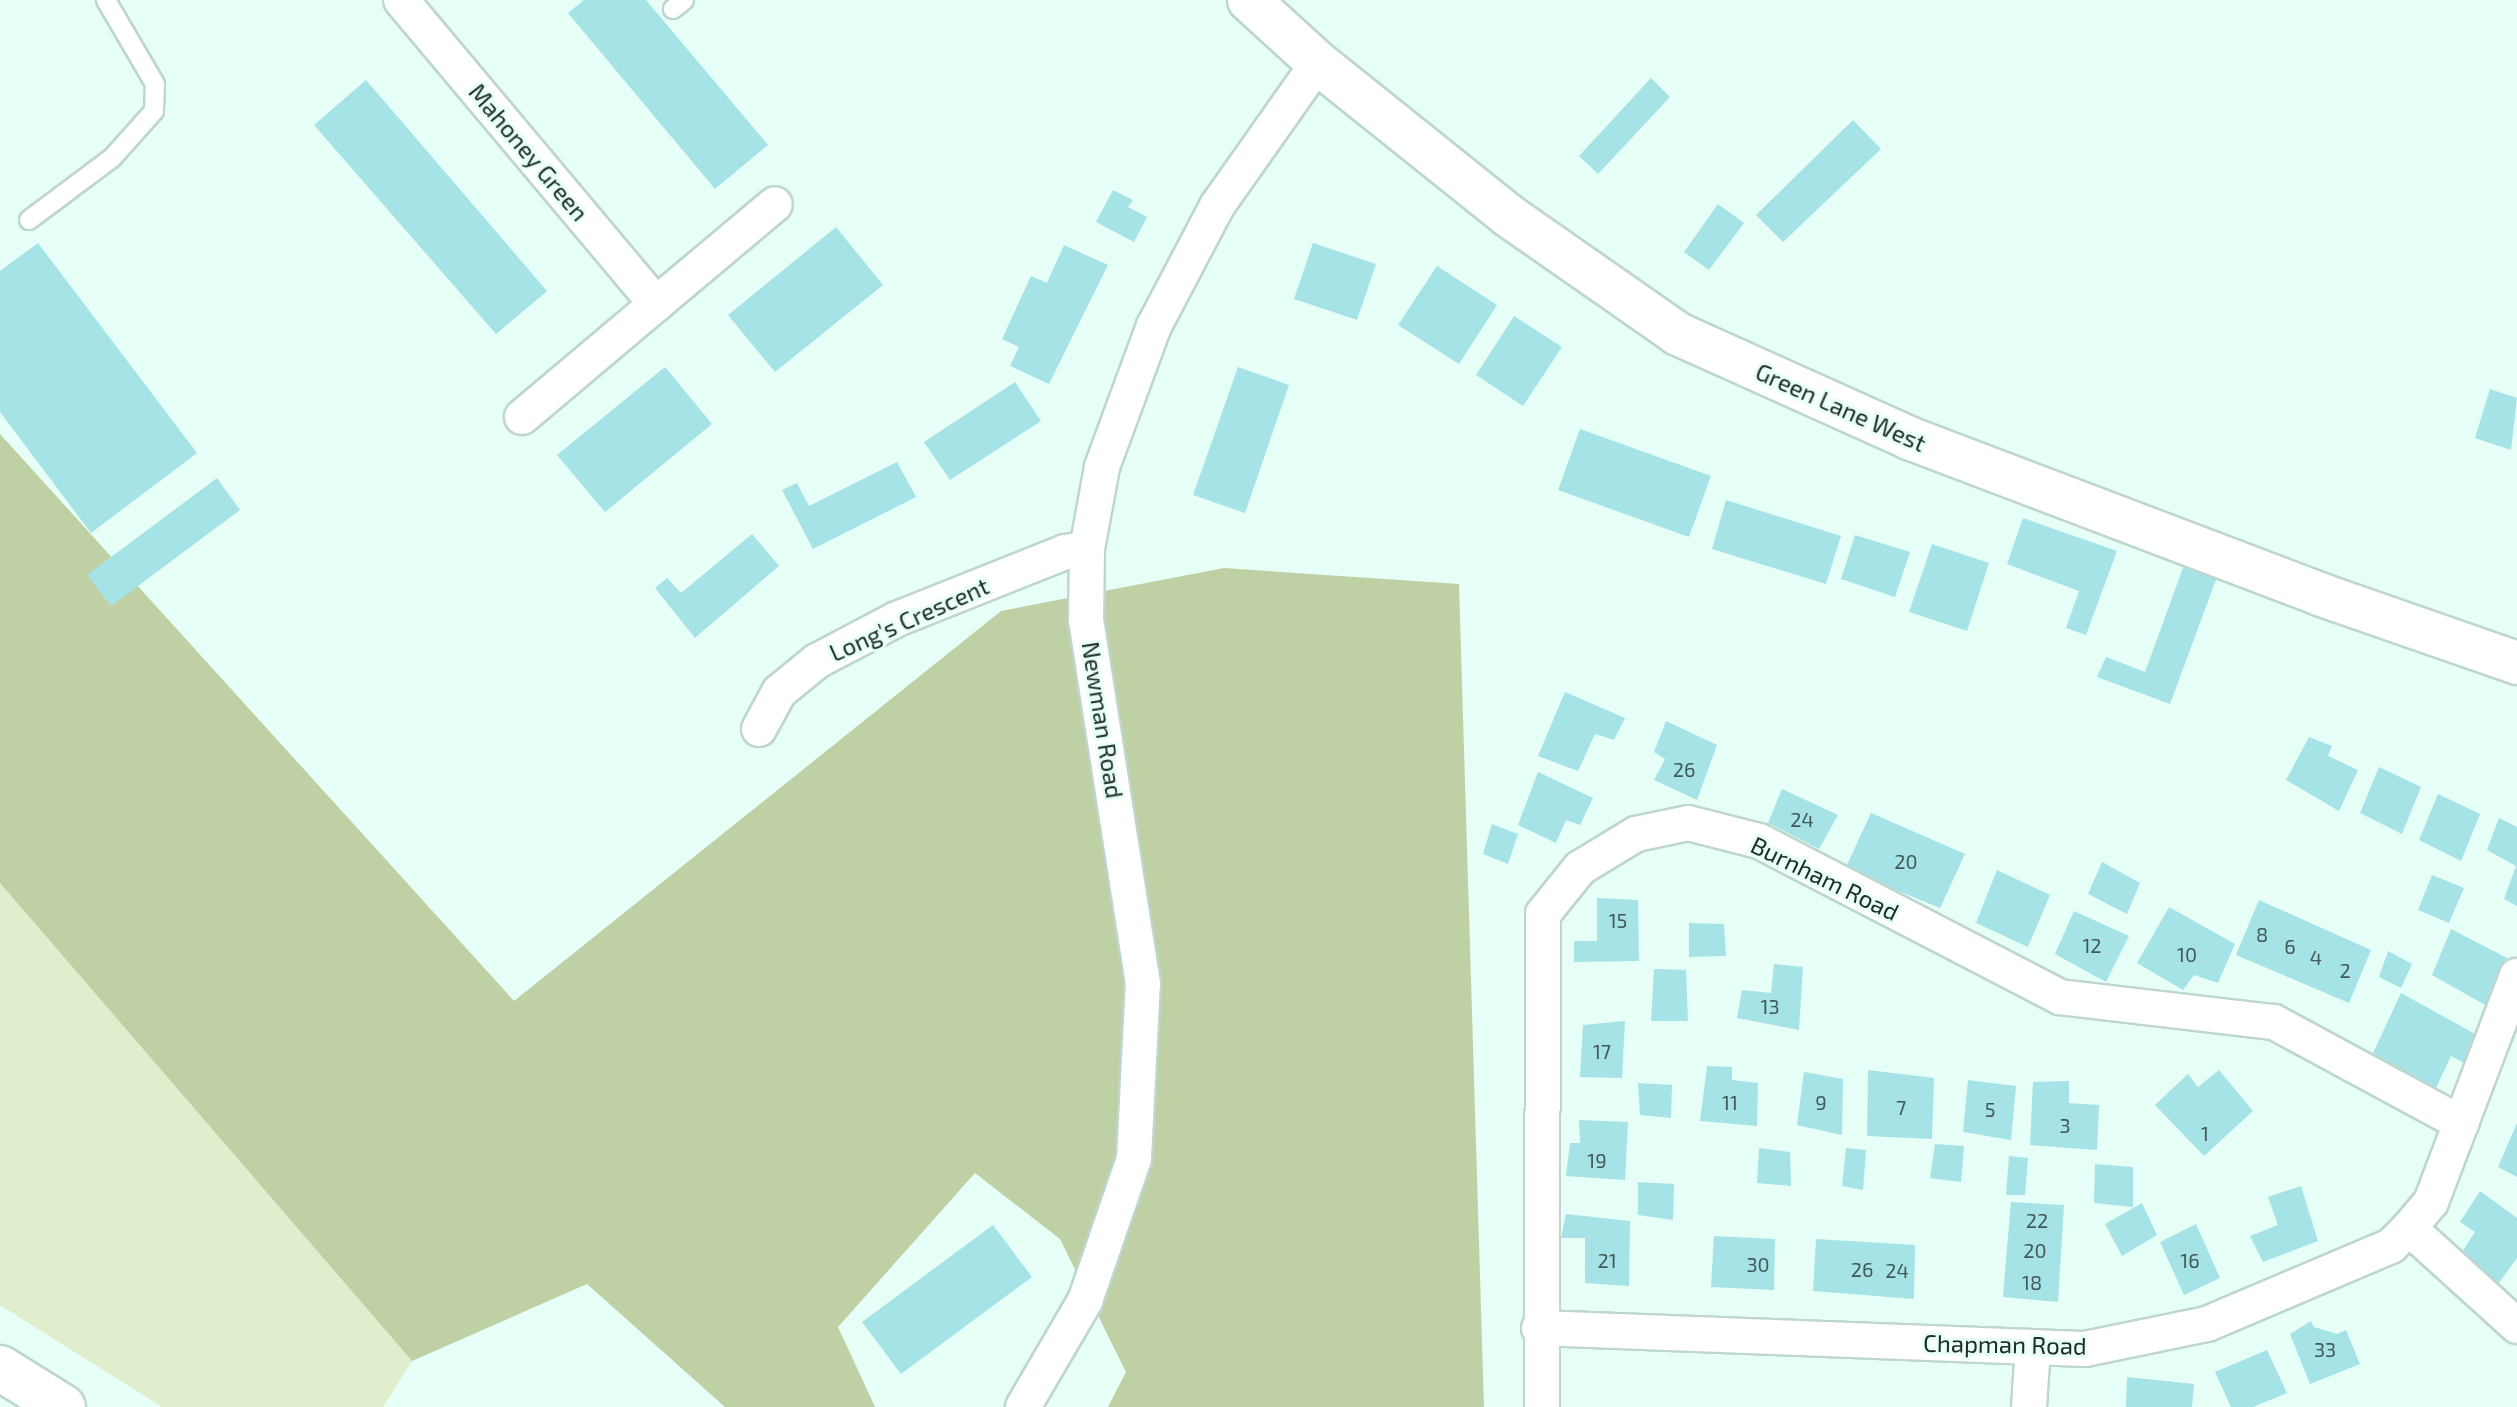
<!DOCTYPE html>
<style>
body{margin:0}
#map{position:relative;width:2517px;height:1407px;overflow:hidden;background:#e6fff7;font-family:"Exo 2",sans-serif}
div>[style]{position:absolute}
.green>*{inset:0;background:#e1eecd}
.forest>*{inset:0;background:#bfd1a4}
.building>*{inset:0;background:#a5e3e6}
.roads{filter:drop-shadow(2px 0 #bed6cf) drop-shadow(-2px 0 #bed6cf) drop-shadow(0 2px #bed6cf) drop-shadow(0 -2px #bed6cf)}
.service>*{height:18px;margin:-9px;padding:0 9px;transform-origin:9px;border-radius:9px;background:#fff}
.minor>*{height:34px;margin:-17px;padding:0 17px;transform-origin:17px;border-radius:17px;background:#fff}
.tertiary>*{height:42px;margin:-21px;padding:0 21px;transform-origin:21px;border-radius:21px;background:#fff}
.trunk>*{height:44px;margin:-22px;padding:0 22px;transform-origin:22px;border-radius:22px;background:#fff}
span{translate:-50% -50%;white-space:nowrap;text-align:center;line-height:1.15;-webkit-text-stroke:6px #e6fff7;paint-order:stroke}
.number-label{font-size:20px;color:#425958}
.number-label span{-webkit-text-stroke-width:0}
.street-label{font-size:24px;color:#212b28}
</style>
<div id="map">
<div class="green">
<div style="clip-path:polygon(0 883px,412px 1361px,383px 1407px,162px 1407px,0 1305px)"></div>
</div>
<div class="forest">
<div style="clip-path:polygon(0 434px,514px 1001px,1001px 611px,1224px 568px,1459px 584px,1484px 1407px,1108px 1407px,1126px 1372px,1060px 1239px,975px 1173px,838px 1327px,875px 1407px,725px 1407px,587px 1284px,412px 1361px,0 883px)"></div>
</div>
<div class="building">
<div style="clip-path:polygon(584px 0,646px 0,768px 145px,715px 189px,568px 13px)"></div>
<div style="clip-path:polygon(1651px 78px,1670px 97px,1598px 174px,1579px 156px)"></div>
<div style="clip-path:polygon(366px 80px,547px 291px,496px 334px,314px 125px)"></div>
<div style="clip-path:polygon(1853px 120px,1881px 149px,1783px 242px,1756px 215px)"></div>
<div style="clip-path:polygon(1113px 190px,1133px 200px,1128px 207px,1147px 217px,1134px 242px,1096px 222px)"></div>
<div style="clip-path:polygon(1718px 204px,1744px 223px,1709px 270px,1684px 252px)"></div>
<div style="clip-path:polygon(836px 227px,883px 285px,775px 372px,728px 315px)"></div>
<div style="clip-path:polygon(38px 243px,197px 453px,91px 533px,0 412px,0 271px)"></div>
<div style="clip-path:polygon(1313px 243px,1376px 264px,1357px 320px,1294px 299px)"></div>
<div style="clip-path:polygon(1064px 245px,1108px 265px,1049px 384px,1010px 366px,1019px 347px,1002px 339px,1031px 276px,1047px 283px)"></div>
<div style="clip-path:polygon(1437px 266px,1497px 305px,1459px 364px,1398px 325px)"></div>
<div style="clip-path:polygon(1514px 316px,1562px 347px,1523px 406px,1476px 375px)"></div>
<div style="clip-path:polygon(665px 367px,712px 424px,605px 512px,557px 455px)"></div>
<div style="clip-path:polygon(1238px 367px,1289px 385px,1245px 513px,1193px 495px)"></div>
<div style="clip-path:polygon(1015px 382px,1041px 421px,950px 480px,924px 442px)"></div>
<div style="clip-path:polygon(2490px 389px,2517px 398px,2511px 450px,2475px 438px)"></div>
<div style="clip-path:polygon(1580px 429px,1711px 476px,1689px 537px,1558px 490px)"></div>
<div style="clip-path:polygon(897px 462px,916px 497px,813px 549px,782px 490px,797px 483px,809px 506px)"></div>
<div style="clip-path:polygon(217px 478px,240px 510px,111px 606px,87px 575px)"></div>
<div style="clip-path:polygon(1726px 500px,1841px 536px,1826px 584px,1712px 549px)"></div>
<div style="clip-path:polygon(2023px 518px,2117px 551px,2086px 635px,2066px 628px,2079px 591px,2007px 564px)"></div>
<div style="clip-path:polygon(752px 534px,779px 566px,695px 638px,655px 588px,667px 578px,681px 593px)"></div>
<div style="clip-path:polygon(1855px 535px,1910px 552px,1895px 597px,1841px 579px)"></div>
<div style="clip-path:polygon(1932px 544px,1989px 563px,1967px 631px,1909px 612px)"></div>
<div style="clip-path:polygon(2187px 557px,2220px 569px,2170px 704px,2097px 677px,2106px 657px,2145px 672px)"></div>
<div style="clip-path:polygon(1565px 692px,1625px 718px,1614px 740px,1595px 734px,1578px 771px,1538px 756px)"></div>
<div style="clip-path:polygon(1666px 721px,1717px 745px,1697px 800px,1654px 780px,1665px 759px,1654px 752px)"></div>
<div style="clip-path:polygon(2309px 737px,2332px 746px,2328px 756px,2358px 770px,2339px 811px,2286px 780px)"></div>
<div style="clip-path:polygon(2379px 767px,2421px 787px,2402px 834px,2360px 813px)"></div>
<div style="clip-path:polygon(1538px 772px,1593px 798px,1580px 825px,1566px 820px,1556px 843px,1518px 825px)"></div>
<div style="clip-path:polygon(1782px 789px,1838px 815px,1819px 849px,1768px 823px)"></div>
<div style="clip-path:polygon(2438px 794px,2480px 814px,2461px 861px,2419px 840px)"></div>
<div style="clip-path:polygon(1871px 813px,1965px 854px,1940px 908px,1845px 869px)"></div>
<div style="clip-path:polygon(2499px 818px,2517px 827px,2517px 906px,2504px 899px,2516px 866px,2487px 850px)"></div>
<div style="clip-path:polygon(1492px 824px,1518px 834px,1508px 864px,1483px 854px)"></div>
<div style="clip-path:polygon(2102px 862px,2140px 883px,2127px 914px,2088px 894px)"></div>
<div style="clip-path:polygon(1997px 870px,2050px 895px,2028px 947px,1976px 923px)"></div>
<div style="clip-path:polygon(2432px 875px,2464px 888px,2449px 923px,2418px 910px)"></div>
<div style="clip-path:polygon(1597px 898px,1638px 900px,1639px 961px,1574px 962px,1574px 941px,1597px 941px)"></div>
<div style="clip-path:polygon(2259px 900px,2371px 950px,2349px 1003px,2236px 955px)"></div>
<div style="clip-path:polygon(2169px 907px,2235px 944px,2218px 983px,2194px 975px,2183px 990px,2137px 963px)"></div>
<div style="clip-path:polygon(2074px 911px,2129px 936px,2106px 982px,2055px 954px)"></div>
<div style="clip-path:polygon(1689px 923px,1724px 924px,1726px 956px,1689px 957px)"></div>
<div style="clip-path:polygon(2451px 929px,2507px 958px,2487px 1006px,2432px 975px)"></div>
<div style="clip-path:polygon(2388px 951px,2412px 964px,2401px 988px,2379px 977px)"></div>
<div style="clip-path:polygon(1774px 964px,1803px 967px,1799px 1030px,1737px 1018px,1742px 990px,1771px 993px)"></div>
<div style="clip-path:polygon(1654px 969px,1686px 970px,1688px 1021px,1651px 1021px)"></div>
<div style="clip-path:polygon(2401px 993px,2477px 1035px,2468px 1065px,2451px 1056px,2436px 1088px,2373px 1053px)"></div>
<div style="clip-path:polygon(1625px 1021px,1622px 1078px,1580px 1077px,1583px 1025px)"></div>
<div style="clip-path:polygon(1707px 1066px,1732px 1067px,1732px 1080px,1758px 1083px,1757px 1126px,1700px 1121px)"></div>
<div style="clip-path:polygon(1868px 1070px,1934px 1078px,1932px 1139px,1867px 1136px)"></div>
<div style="clip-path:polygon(2219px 1070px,2253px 1111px,2204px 1156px,2155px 1105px,2188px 1074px,2198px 1087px)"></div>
<div style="clip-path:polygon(1804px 1072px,1843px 1079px,1842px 1135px,1797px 1125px)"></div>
<div style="clip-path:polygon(1968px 1080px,2016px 1086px,2011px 1140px,1963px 1132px)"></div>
<div style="clip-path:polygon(2069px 1081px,2069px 1103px,2099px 1105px,2097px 1150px,2030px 1145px,2033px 1082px)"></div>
<div style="clip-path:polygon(1638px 1083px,1672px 1085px,1671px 1118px,1640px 1115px)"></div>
<div style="clip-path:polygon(1579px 1120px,1628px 1122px,1625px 1180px,1566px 1176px,1570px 1143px,1580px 1143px)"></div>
<div style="clip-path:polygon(2517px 1123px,2517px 1177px,2498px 1167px)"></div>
<div style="clip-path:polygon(1935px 1144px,1964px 1146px,1961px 1182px,1930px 1178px)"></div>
<div style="clip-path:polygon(1759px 1148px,1790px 1152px,1791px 1186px,1757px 1183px)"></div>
<div style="clip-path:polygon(1846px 1148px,1866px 1150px,1863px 1190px,1842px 1186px)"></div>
<div style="clip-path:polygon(2009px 1156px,2028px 1158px,2025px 1195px,2006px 1195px)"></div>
<div style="clip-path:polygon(2095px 1164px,2133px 1167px,2133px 1207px,2094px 1203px)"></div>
<div style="clip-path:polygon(1638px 1182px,1674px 1184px,1673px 1220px,1638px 1215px)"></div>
<div style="clip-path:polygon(2301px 1186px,2318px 1241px,2263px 1262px,2250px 1236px,2278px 1225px,2268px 1197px)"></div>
<div style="clip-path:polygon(2480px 1191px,2517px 1218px,2517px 1258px,2496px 1287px,2458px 1258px,2475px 1232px,2460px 1222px)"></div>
<div style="clip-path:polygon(2011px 1202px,2064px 1205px,2058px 1302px,2003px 1297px)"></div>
<div style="clip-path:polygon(2142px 1203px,2157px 1235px,2122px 1256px,2105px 1224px)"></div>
<div style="clip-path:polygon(1566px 1214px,1630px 1221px,1629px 1286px,1585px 1283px,1585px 1238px,1561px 1238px)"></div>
<div style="clip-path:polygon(2196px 1224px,2220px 1278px,2184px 1295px,2160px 1242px)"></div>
<div style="clip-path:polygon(993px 1225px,1032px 1277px,901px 1374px,862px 1322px)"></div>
<div style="clip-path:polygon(1714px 1236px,1775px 1239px,1774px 1290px,1711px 1287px)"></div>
<div style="clip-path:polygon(1816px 1239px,1915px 1245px,1914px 1299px,1813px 1291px)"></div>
<div style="clip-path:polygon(2311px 1321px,2314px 1327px,2337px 1334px,2346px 1330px,2360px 1364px,2310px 1384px,2290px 1334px)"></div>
<div style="clip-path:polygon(2267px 1350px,2287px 1393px,2253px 1407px,2231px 1407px,2215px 1372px)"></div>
<div style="clip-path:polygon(2127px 1377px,2194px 1384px,2192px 1407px,2126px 1407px)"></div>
</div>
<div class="roads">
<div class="service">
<div style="left:673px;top:9px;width:14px;rotate:-39deg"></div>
<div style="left:29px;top:220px;width:104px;rotate:-36.8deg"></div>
<div style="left:112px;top:158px;width:63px;rotate:-48.2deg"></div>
<div style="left:154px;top:111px;width:27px;rotate:-88deg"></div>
<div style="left:155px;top:84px;width:97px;rotate:-120.3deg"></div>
</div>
<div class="minor">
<div style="left:401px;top:0;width:397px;rotate:50deg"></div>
<div style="left:656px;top:304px;width:155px;rotate:-40deg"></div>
<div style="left:522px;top:417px;width:175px;rotate:-40.1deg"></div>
<div style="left:759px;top:729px;width:42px;rotate:-61.6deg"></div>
<div style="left:779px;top:692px;width:49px;rotate:-39.2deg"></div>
<div style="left:817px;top:661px;width:90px;rotate:-27.7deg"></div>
<div style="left:897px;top:619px;width:181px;rotate:-21.7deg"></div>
<div style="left:1065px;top:552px;width:22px;rotate:-8deg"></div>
<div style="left:2409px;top:1228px;width:146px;rotate:42.2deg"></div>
<div style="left:1539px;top:1328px;width:546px;rotate:2.2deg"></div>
<div style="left:2085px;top:1349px;width:125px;rotate:-11.6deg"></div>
<div style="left:2207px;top:1324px;width:200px;rotate:-23deg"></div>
<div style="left:2391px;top:1246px;width:25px;rotate:-45deg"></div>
<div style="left:2409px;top:1228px;width:34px;rotate:-50deg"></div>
<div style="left:2431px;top:1202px;width:242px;rotate:-69.2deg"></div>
<div style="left:1023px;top:1407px;width:123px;rotate:-59.7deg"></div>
<div style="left:1085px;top:1301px;width:150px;rotate:-71deg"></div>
<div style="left:1134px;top:1159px;width:175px;rotate:-87.1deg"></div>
<div style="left:1143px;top:984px;width:367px;rotate:-98.9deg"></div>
<div style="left:1086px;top:621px;width:72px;rotate:-89.2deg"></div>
<div style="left:1087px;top:549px;width:83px;rotate:-79.6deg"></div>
<div style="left:1102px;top:467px;width:150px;rotate:-69.8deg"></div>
<div style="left:1154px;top:326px;width:136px;rotate:-62.3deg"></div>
<div style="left:1217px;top:206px;width:175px;rotate:-54.8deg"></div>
<div style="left:1542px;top:1407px;width:493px;rotate:-89.9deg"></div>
<div style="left:1543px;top:914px;width:59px;rotate:-51.2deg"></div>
<div style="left:1580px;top:868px;width:66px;rotate:-31.3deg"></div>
<div style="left:1636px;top:834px;width:53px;rotate:-11.9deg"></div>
<div style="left:1688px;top:823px;width:73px;rotate:14.2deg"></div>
<div style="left:1759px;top:841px;width:339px;rotate:27.4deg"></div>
<div style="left:2060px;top:997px;width:215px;rotate:6.7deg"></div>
<div style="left:2274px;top:1022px;width:213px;rotate:28.4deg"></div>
<div style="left:2029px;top:1407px;width:60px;rotate:-86.2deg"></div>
</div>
<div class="tertiary">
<div style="left:1249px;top:0;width:93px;rotate:42.4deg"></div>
<div style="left:1318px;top:63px;width:245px;rotate:38.7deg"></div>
<div style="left:1509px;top:216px;width:206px;rotate:34.9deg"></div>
<div style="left:1678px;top:334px;width:253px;rotate:24.2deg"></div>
<div style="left:1909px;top:438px;width:442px;rotate:20.8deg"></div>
<div style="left:2322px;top:595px;width:207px;rotate:19.2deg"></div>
</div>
<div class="trunk">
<div style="left:0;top:1368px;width:74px;rotate:31.8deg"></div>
</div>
</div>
<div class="number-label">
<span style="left:1684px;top:769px">26</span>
<span style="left:1802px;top:819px">24</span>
<span style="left:1906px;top:861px">20</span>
<span style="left:1618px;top:920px">15</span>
<span style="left:2262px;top:934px">8</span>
<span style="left:2092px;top:945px">12</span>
<span style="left:2290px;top:946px">6</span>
<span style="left:2187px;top:954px">10</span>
<span style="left:2316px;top:957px">4</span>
<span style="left:2345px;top:970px">2</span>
<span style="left:1770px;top:1006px">13</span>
<span style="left:1602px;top:1051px">17</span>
<span style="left:1730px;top:1102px">11</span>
<span style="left:1821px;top:1102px">9</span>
<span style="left:1901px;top:1107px">7</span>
<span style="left:1990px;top:1109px">5</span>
<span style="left:2065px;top:1125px">3</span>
<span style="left:2205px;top:1133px">1</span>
<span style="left:1597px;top:1160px">19</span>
<span style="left:2037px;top:1220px">22</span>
<span style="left:2035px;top:1250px">20</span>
<span style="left:1607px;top:1260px">21</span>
<span style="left:2190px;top:1260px">16</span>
<span style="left:1758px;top:1264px">30</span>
<span style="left:1862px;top:1269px">26</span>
<span style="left:1897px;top:1270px">24</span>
<span style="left:2032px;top:1282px">18</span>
<span style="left:2325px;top:1349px">33</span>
</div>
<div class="street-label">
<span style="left:529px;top:152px;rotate:50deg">Mahoney Green</span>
<span style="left:1841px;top:407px;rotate:24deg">Green Lane West</span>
<span style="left:909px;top:619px;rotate:-24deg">Long's Crescent</span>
<span style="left:1103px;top:720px;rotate:81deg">Newman Road</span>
<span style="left:1825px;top:878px;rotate:26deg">Burnham Road</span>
<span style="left:2005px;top:1344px;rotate:1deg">Chapman Road</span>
</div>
</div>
